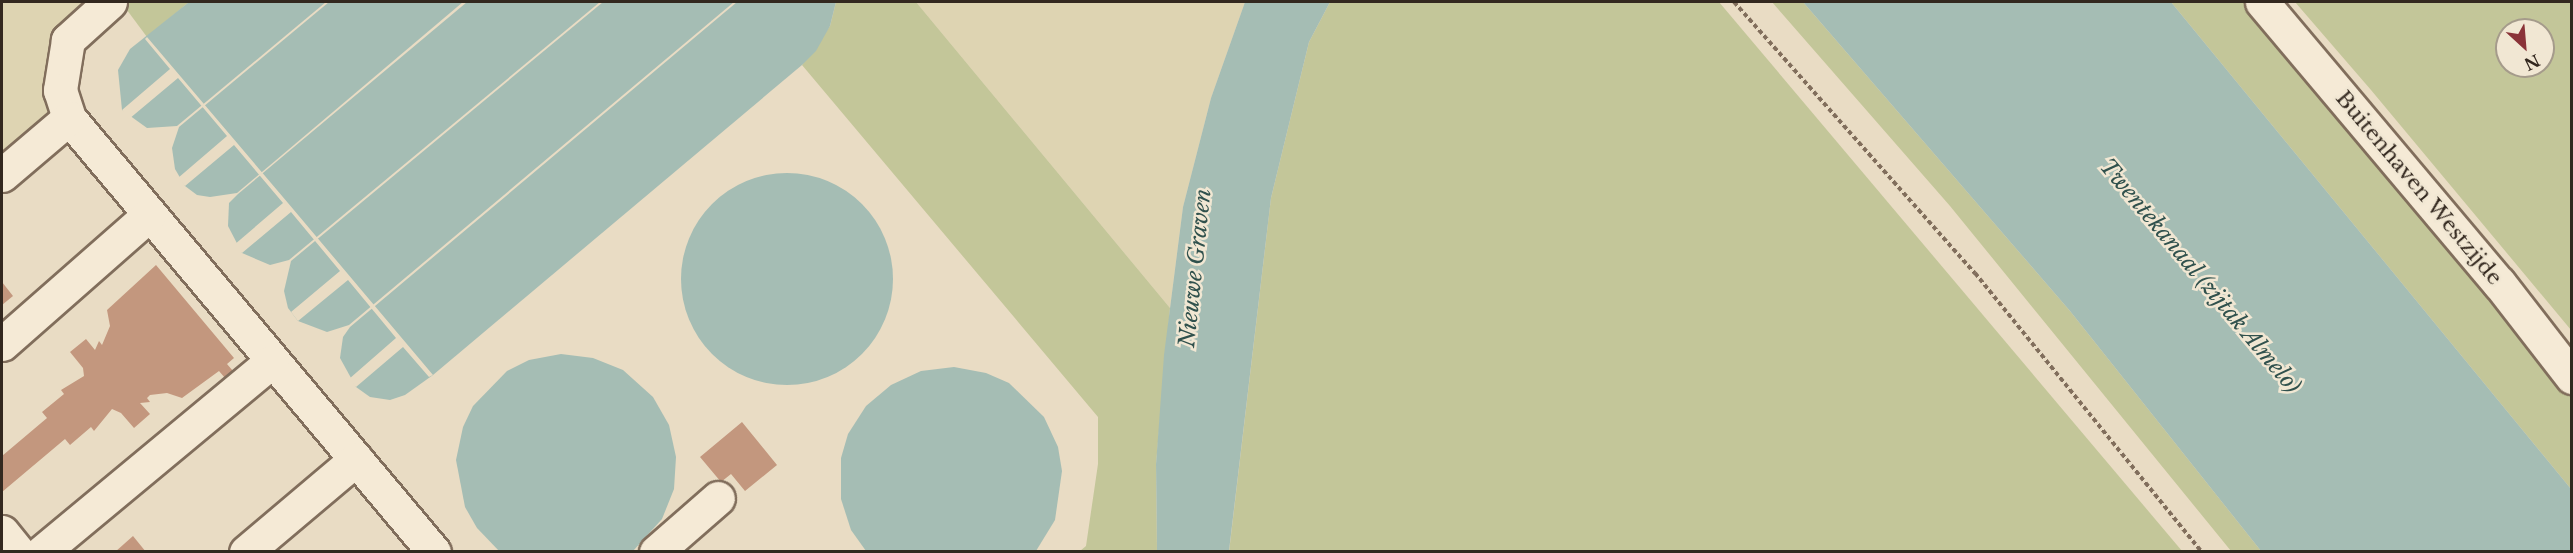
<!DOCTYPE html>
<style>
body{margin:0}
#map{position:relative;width:2573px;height:553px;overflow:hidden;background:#e9dcc4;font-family:"Libre Baskerville",serif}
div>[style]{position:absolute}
.farmland>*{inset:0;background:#ded4b2}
.green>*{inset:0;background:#c3c699}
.water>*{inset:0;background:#a5bdb4}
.round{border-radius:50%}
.pier>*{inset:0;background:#e9dcc4}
.building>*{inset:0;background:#c3977e}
.path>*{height:4px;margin-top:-2px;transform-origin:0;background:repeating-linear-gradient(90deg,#816e5c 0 4.5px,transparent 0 7.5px)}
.roads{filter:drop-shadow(2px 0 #816e5c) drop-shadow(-2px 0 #816e5c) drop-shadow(0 2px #816e5c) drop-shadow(0 -2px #816e5c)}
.minor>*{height:33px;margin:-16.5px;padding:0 16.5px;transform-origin:16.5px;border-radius:16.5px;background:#f5ead6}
span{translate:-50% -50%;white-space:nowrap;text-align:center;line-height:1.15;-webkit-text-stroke:5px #f1e7d3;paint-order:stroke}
.street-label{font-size:21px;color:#33281f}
.water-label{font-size:22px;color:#30514d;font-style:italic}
.frame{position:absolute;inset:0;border:3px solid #33281f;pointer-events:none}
.north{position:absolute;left:2495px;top:18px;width:60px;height:60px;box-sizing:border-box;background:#f1e7d3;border:2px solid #a59b8b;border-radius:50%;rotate:154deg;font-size:16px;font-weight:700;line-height:24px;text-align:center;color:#33281f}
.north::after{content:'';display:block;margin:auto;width:21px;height:27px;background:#8a3338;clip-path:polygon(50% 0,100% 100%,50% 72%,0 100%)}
</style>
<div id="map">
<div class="farmland">
<div style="clip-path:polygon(2px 2px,93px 2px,50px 117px,2px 162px)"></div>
<div style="clip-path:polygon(916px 2px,1245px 2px,1211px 98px,1183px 207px,1170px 308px)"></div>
</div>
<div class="green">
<div style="clip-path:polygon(121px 2px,189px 2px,147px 37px)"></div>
<div style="clip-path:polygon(836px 2px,916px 2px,1170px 308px,1156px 464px,1157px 551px,1080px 551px,1086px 546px,1098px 464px,1098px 417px,802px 65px,830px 26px)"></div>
<div style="clip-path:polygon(1330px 2px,1719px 2px,2182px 551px,1229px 552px,1271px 198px,1309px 42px)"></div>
<div style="clip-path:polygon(1772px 2px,1803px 2px,2070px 311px,2261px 551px,2231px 551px,1950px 206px)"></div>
<div style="clip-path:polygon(2171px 2px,2253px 2px,2571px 382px,2571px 489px)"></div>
<div style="clip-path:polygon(evenodd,2295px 2px,2571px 2px,2571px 330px,2371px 90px,2295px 2px,2507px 30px,2543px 30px,2543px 66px,2507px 66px,2507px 30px)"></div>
</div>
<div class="water">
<div style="clip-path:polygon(189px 2px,326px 2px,177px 126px,147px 128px,122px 110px,118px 70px,130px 49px)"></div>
<div style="clip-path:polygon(329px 2px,463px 2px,237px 193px,210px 197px,197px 195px,185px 186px,175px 169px,172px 148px,179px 127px)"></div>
<div style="clip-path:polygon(467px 2px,600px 2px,289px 260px,270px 265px,242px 253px,228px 226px,229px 203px,238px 194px)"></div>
<div style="clip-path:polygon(603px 2px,734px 2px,349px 325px,327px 332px,298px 321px,288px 308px,284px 291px,291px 261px)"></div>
<div style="clip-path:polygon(737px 2px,836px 2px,830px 26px,816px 51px,802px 65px,433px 375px,405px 395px,390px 400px,370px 397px,356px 387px,340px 358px,343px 337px,350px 327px)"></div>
<div style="clip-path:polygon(1245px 2px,1330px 2px,1309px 42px,1271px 198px,1229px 551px,1157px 551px,1156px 464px,1164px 355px,1183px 207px,1211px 98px)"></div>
<div style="clip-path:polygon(1803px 2px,2171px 2px,2571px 489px,2571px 551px,2261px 551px,2070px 311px)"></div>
<div class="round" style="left:681px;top:173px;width:212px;height:212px"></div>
<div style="clip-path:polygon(561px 354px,593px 358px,623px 370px,653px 397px,669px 425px,676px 457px,674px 489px,662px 519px,633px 551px,500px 552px,477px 528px,465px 507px,456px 460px,463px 427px,473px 406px,507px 371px,529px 360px)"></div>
<div style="clip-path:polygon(954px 367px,986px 373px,1009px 383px,1044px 417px,1058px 447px,1062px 471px,1055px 520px,1036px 551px,866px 551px,851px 530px,841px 499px,841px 458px,848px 434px,866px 406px,891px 385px,921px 371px)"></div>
</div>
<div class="pier">
<div style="clip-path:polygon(147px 37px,288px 203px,433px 375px,429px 377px,403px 347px,356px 387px,349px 379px,396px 338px,348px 280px,298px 321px,291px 312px,340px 271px,291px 212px,242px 253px,234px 245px,283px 203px,234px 145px,185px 186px,178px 178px,227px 136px,178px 78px,129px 119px,122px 110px,170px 69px,145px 39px)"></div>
</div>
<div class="building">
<div style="clip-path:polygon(156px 265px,234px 358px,227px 364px,233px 371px,225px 378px,219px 371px,182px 398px,167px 393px,150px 395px,147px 398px,150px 402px,140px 403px,150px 414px,134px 428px,121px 413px,112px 409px,94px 431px,91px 427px,70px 445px,65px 439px,2px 492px,2px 456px,47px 418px,42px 412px,64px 394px,61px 390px,84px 376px,83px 368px,70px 352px,86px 339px,95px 350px,99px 341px,102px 345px,110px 326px,107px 310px)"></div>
<div style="clip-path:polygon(2px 282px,13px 296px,2px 305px)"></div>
<div style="clip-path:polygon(742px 422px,777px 465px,745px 491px,731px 474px,721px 482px,700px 457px)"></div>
<div style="clip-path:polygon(133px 536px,146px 552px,115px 552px)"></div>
</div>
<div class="path">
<div style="left:1734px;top:2px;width:363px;rotate:48.4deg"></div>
<div style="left:1975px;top:273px;width:360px;rotate:50.9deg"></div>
</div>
<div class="roads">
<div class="minor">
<div style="left:110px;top:2px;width:57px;rotate:137.9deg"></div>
<div style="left:68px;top:40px;width:51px;rotate:99.1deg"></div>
<div style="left:60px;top:90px;width:29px;rotate:72deg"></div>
<div style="left:69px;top:118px;width:567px;rotate:49.94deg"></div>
<div style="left:2262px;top:2px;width:368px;rotate:49.9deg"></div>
<div style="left:2499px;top:283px;width:119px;rotate:52.2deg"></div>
<div style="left:2px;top:175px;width:88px;rotate:-40.4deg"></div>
<div style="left:2px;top:344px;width:196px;rotate:-41.3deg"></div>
<div style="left:2px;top:532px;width:26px;rotate:51deg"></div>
<div style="left:42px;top:552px;width:298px;rotate:-39.7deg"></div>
<div style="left:246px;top:552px;width:144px;rotate:-40.2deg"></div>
<div style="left:656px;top:552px;width:82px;rotate:-41.1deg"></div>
</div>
</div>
<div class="street-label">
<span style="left:2419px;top:188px;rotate:50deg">Buitenhaven Westzijde</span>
</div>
<div class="water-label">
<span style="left:1195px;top:268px;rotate:-84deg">Nieuwe Graven</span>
<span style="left:2200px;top:276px;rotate:50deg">Twentekanaal (zijtak Almelo)</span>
</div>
<div class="frame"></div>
<div class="north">N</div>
</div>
